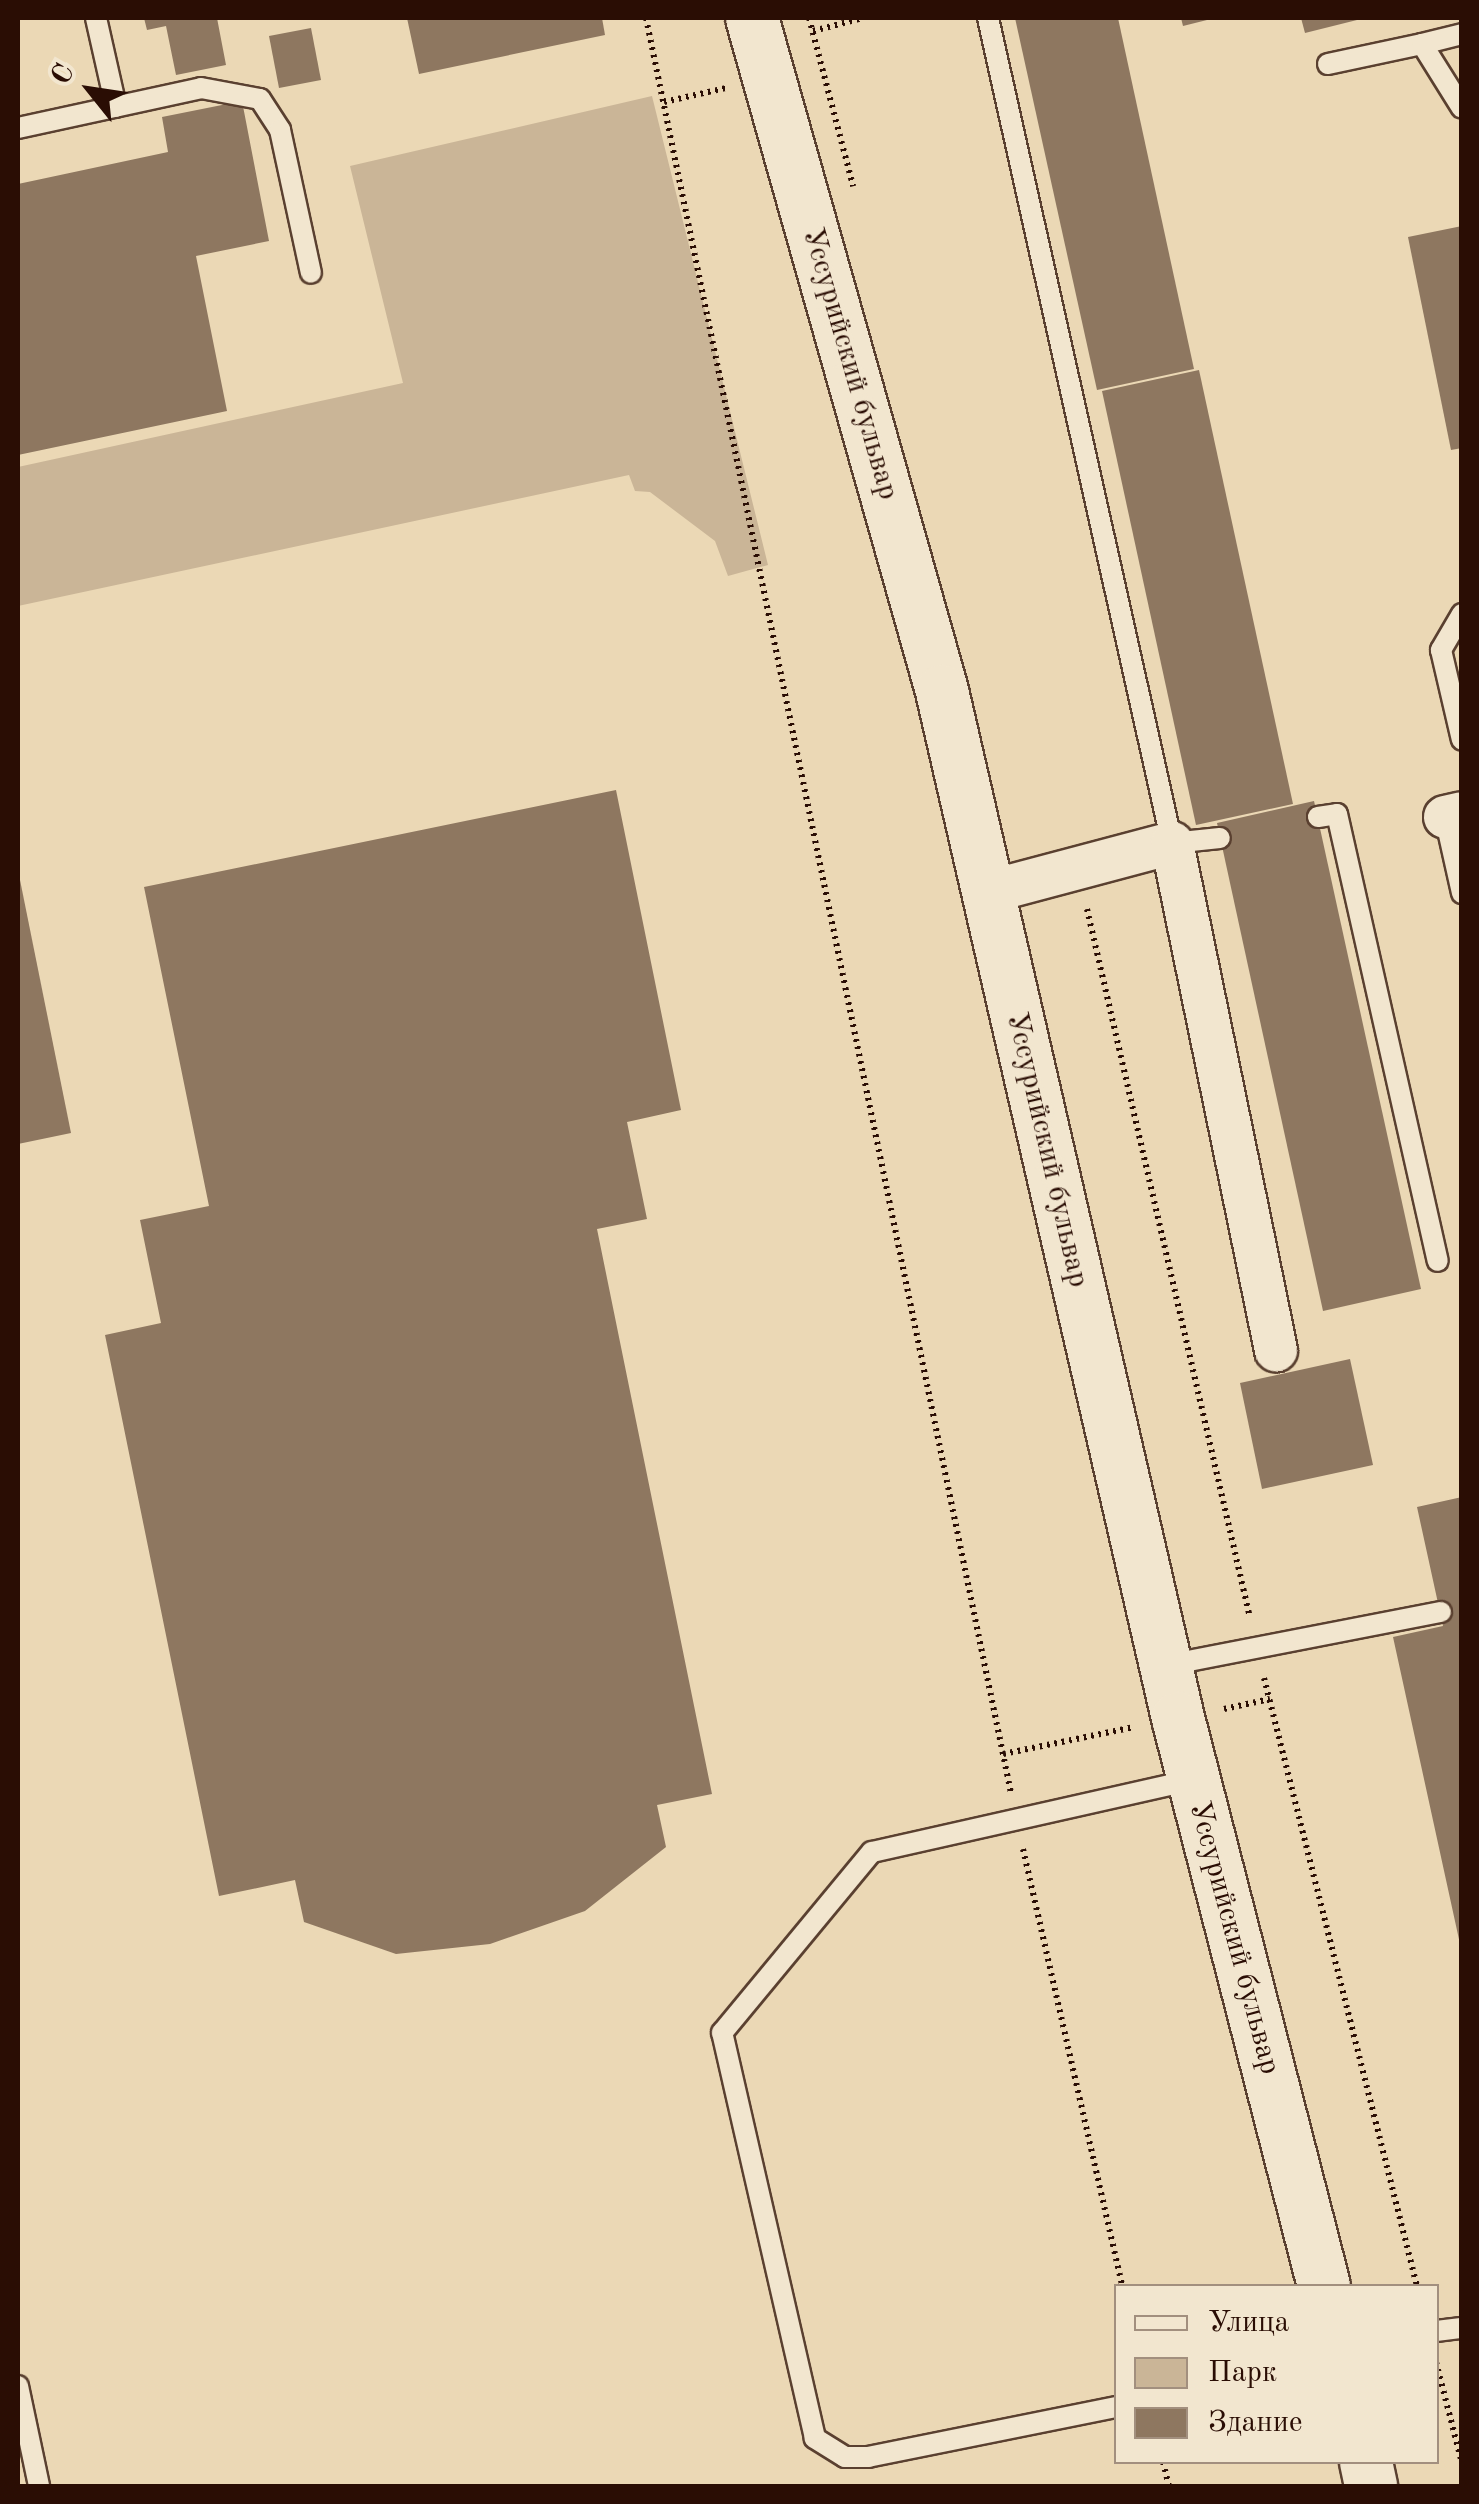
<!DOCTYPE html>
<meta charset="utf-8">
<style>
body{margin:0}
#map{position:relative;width:1479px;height:2504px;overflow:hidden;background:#ebd8b5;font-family:"Old Standard TT",serif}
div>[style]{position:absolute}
.green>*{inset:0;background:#cab597}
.building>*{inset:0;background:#8e7760}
.path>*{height:6px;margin-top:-3px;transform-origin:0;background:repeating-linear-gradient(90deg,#2a0d04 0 2.5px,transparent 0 7.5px)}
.roads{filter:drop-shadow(2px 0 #5a4030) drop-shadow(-2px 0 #5a4030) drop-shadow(0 2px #5a4030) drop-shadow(0 -2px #5a4030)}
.service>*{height:20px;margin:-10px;padding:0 10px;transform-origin:10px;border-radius:10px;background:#f2e6cf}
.minor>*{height:42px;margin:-21px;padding:0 21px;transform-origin:21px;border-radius:21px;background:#f2e6cf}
.tertiary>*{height:52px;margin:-26px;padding:0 26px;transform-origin:26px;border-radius:26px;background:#f2e6cf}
span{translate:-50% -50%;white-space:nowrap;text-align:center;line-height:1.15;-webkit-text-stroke:8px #f2e6cf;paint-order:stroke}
.street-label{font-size:30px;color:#2a0d04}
.frame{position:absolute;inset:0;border:20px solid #2a0d04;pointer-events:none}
.legend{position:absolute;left:1114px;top:2284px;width:325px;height:180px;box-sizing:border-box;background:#f2e6cf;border:2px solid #a28f7e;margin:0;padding:12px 18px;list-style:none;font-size:30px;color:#2a0d04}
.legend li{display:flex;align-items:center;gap:20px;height:50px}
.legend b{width:50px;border:2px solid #a28f7e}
.north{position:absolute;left:40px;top:40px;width:100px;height:100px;-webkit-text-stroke:8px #f2e6cf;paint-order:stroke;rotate:300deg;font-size:28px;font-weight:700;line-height:40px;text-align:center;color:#2a0d04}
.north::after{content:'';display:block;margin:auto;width:35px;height:45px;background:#2a0d04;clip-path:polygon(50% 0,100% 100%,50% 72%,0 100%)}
</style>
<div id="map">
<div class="green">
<div style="clip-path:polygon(652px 96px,768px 565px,728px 576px,715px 541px,650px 492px,635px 491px,629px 475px,18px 606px,18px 467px,403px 383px,350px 166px)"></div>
</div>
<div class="building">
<div style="clip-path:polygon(144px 18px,217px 18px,226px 65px,176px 75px,166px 26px,147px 30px)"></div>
<div style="clip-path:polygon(407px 18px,602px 18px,605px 35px,419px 74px)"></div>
<div style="clip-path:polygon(1015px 18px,1118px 18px,1194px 369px,1097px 390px)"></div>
<div style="clip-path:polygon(1181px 18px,1211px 18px,1211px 19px,1183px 26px)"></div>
<div style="clip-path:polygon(1301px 18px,1361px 18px,1361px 19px,1305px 33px)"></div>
<div style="clip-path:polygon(311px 28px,321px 80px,279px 88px,269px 36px)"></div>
<div style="clip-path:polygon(242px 101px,269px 241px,196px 256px,227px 411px,18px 455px,18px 184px,168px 152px,162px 117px)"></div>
<div style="clip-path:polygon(1462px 226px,1462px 448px,1451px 450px,1408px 237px)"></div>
<div style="clip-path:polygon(1199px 370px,1293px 804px,1196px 825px,1102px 391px)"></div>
<div style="clip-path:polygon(616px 790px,681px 1110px,627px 1122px,647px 1219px,597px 1229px,712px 1794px,657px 1805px,666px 1847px,585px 1911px,490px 1944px,396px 1954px,304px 1922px,295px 1880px,219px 1896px,105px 1335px,161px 1323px,140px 1220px,209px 1206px,144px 887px)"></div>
<div style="clip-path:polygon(1314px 801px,1421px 1289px,1323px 1311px,1217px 823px)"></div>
<div style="clip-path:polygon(18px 870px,71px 1133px,18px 1144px)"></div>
<div style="clip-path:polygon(1350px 1359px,1373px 1465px,1262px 1489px,1240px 1383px)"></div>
<div style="clip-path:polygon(1462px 1497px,1462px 1944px,1460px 1944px,1393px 1637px,1443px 1626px,1417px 1507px)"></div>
</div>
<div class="path">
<div style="left:646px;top:18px;width:1812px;rotate:78.38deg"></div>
<div style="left:809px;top:18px;width:174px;rotate:75.3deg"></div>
<div style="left:813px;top:31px;width:52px;rotate:-14.6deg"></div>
<div style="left:664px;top:102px;width:64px;rotate:-12.7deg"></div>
<div style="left:1087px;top:909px;width:727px;rotate:77.05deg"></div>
<div style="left:1264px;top:1678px;width:627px;rotate:75.88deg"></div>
<div style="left:1224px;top:1709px;width:47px;rotate:-12.3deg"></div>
<div style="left:1003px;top:1754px;width:134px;rotate:-11.6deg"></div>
<div style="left:1023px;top:1849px;width:448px;rotate:77.2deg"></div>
<div style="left:1436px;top:2362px;width:104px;rotate:75.6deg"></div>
<div style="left:1163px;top:2462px;width:25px;rotate:76deg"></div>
</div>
<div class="roads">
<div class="service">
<div style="left:96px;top:18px;width:91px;rotate:77.3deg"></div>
<div style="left:988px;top:18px;width:845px;rotate:77.43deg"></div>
<div style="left:1172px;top:843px;width:48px;rotate:-5.9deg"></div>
<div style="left:1422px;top:44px;width:41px;rotate:-14deg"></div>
<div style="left:1328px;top:64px;width:96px;rotate:-12deg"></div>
<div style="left:1422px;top:44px;width:75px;rotate:58deg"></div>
<div style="left:18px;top:128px;width:187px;rotate:-12.3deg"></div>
<div style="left:201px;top:88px;width:60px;rotate:10.6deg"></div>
<div style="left:260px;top:99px;width:37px;rotate:57deg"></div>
<div style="left:280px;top:130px;width:146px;rotate:77.8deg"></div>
<div style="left:1462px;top:614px;width:42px;rotate:120.3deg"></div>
<div style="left:1441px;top:650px;width:92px;rotate:76.9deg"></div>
<div style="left:1318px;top:817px;width:19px;rotate:-9deg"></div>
<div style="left:1337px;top:814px;width:458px;rotate:77.3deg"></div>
<div style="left:1445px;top:817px;width:78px;rotate:77.4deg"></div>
<div style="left:1168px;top:1665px;width:278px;rotate:-11deg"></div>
<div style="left:1436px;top:2331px;width:26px;rotate:-7deg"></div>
<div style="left:18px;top:2386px;width:102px;rotate:78.1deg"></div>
<div style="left:1116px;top:2407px;width:252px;rotate:168.6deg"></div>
<div style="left:869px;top:2457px;width:24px;rotate:180deg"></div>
<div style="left:845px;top:2457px;width:36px;rotate:-148deg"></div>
<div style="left:815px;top:2438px;width:416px;rotate:-102.9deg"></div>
<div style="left:722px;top:2033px;width:235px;rotate:-50.4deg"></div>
<div style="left:872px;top:1852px;width:327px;rotate:-12.7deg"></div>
</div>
<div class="minor">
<div style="left:1445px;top:817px;width:17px;rotate:-13deg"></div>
<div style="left:988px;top:892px;width:190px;rotate:-14.9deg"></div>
<div style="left:1172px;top:843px;width:518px;rotate:78.41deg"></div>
</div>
<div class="tertiary">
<div style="left:752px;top:18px;width:699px;rotate:74.23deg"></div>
<div style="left:942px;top:691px;width:1054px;rotate:77.06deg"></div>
<div style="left:1178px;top:1718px;width:586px;rotate:75.58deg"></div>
<div style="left:1366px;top:2462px;width:25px;rotate:78deg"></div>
</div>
</div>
<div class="street-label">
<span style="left:850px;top:364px;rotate:74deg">Уссурийский бульвар</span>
<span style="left:1047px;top:1150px;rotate:77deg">Уссурийский бульвар</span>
<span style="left:1234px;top:1938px;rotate:75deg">Уссурийский бульвар</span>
</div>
<div class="frame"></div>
<ul class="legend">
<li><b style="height:12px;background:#f2e6cf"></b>Улица</li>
<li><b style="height:28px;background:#cab597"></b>Парк</li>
<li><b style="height:28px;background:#8e7760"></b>Здание</li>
</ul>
<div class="north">С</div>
</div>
